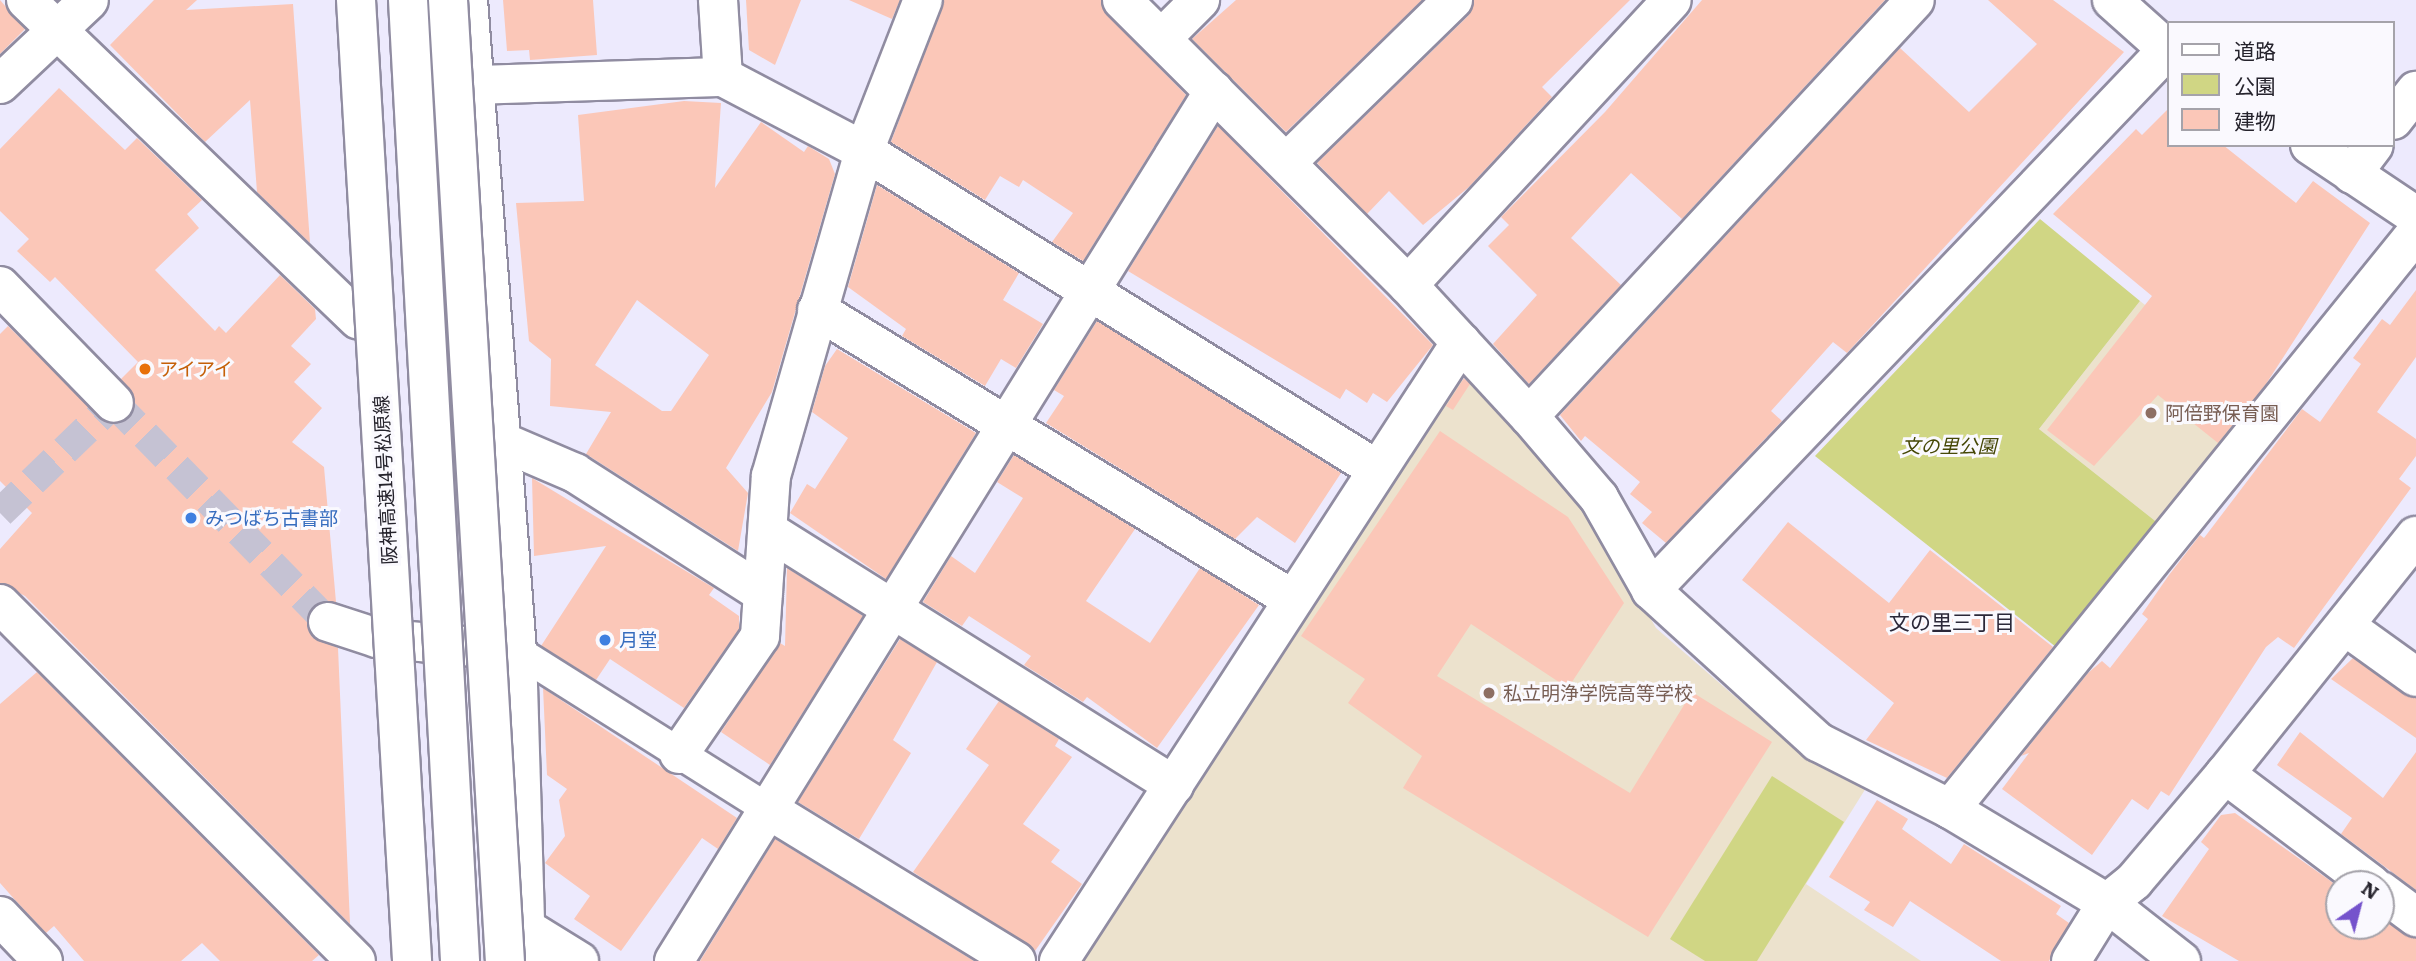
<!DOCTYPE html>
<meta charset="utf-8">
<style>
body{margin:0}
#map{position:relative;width:2416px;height:961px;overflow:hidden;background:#edeafd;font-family:Literata,"Noto Sans JP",serif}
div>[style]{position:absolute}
.education>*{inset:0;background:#ece2cd}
.green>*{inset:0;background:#d0d684}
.building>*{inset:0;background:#fbc7b8}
.pedestrian-tunnel>*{height:30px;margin-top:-15px;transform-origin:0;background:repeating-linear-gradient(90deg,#c5c2d3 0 30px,transparent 0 45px)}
.roads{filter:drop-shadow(2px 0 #908ca1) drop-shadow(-2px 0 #908ca1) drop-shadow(0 2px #908ca1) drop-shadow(0 -2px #908ca1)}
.pedestrian>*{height:30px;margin:-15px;padding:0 15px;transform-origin:15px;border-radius:15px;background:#fff}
.minor>*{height:38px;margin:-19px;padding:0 19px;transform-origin:19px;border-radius:19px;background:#fff}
.bridges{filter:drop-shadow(2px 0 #908ca1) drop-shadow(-2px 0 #908ca1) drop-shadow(0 2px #908ca1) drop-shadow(0 -2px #908ca1)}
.motorway-bridge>*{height:38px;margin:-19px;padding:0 19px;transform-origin:19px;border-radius:19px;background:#fff}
.dots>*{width:19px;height:19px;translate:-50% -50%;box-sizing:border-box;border:4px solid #faf9fe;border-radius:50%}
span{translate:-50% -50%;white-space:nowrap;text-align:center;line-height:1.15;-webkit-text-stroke:6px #faf9fe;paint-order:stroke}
.food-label{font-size:19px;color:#c56008}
.left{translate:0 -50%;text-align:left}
.education-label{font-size:19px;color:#785e54}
.park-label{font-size:19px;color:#464807;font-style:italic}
.street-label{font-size:19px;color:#25232c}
.shop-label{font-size:19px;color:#366cbe}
.neighbourhood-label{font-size:21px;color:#2b2839}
.legend{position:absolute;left:2167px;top:21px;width:228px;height:126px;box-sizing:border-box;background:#faf9fe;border:2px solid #a5a3aa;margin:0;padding:9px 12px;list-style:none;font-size:21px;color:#25232c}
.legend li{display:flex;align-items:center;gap:14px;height:35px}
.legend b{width:35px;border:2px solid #a5a3aa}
.north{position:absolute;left:2325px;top:870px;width:70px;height:70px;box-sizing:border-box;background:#faf9fe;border:2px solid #a5a3aa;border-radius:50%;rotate:35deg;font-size:19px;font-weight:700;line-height:28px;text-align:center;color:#25232c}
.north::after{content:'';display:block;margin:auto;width:24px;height:32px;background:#7553cc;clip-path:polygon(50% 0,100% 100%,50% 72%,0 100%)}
</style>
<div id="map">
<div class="education">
<div style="clip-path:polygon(2140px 301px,2264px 397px,2159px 524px,2039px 429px)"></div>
<div style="clip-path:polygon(1452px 379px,1479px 383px,1573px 481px,1656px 628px,1807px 759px,1866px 788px,1806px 884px,1921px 961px,1077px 961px)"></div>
</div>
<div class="green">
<div style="clip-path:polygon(2040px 219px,2140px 301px,2039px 429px,2159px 524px,2061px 651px,1815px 456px)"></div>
<div style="clip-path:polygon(1772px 776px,1844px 822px,1757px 961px,1705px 961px,1670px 939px)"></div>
</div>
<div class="building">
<div style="clip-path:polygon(0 0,25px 29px,0 54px)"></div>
<div style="clip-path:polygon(154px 0,197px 0,186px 10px,293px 4px,310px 243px,257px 192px,250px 100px,205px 142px,110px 45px)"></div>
<div style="clip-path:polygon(503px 0,593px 0,597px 55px,530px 60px,529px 50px,507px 51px)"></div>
<div style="clip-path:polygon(746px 0,801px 0,775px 65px,749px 50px)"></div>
<div style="clip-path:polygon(849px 0,900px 0,892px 19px)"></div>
<div style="clip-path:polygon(944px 0,1101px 0,1107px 15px,1186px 95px,1083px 261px,1052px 242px,1073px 213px,1023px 180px,1019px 187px,1000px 176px,985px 200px,891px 142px)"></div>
<div style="clip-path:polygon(1236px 0,1422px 0,1286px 132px,1192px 39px)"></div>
<div style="clip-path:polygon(1474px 0,1630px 0,1542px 87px,1552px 97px,1469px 187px,1423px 225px,1389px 191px,1367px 214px,1317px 163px,1468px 16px)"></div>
<div style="clip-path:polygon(1702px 0,1885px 0,1682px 219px,1631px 173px,1571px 238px,1621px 285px,1529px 384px,1493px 344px,1537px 295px,1488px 246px,1509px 225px,1501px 217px,1605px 112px)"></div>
<div style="clip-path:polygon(1988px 0,2053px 0,2124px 52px,1847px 353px,1833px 342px,1771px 411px,1782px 421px,1666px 543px,1642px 523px,1652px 512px,1630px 494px,1640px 482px,1585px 436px,1581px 441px,1560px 415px,1900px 48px,1969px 112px,2037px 44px)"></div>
<div style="clip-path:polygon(59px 88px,125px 150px,137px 138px,202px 200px,187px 214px,199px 228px,155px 270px,215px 331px,219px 326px,226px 333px,280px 275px,315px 309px,316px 319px,291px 346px,311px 364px,294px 382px,322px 408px,292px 442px,324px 467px,336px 602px,314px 605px,307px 626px,312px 637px,338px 648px,350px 924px,25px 596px,0 583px,0 549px,32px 513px,0 481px,0 334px,8px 326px,107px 424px,120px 424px,135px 408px,121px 379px,138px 362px,55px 277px,50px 282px,17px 251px,29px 239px,0 211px,0 149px)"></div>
<div style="clip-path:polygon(evenodd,684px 101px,721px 103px,715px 188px,761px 122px,804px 152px,808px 146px,829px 159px,835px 174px,772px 392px,726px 468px,748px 493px,738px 551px,586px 454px,611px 412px,550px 406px,551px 359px,529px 341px,516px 203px,584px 201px,578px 115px,684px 101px,637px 300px,709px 355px,671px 411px,662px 411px,595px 365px,637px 300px)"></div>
<div style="clip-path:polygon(2169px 108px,2169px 145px,2223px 145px,2296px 203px,2313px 181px,2370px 223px,2266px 384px,2218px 443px,2158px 395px,2094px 466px,2047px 430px,2152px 296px,2053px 214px,2136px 129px,2142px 135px)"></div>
<div style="clip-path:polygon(1218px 126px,1433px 345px,1387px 402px,1373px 393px,1367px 403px,1346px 389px,1340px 399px,1128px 271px)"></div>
<div style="clip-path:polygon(877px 185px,1019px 273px,1003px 300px,1043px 324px,1016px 368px,1001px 359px,985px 386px,902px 336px,906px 329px,848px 287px)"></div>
<div style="clip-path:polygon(2416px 290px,2416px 357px,2377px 412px,2416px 439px,2416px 456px,2399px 479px,2411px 488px,2294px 648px,2278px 637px,2266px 647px,2169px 796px,2161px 791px,2148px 810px,2132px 799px,2092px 855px,2002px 789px,2029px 753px,2021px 756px,2088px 673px,2102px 661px,2110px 668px,2148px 619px,2142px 614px,2169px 575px,2200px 535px,2204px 538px,2302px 409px,2320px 422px,2361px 364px,2353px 358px,2382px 319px,2390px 325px)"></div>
<div style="clip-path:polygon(1097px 321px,1341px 473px,1295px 543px,1257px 517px,1235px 539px,1046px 423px,1064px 396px,1054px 390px)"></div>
<div style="clip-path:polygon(837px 349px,976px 433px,886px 579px,790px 513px,807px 484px,815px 489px,848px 438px,812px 412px,825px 366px)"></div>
<div style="clip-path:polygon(1464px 378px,1470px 384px,1453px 410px,1446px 406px)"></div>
<div style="clip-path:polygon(1440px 431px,1568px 517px,1624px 603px,1568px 688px,1471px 624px,1437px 676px,1630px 793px,1692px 692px,1772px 742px,1648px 937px,1403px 788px,1422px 756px,1348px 703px,1365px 679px,1301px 636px)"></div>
<div style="clip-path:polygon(1014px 455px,1135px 529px,1086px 601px,1150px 643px,1200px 568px,1259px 605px,1157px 748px,1087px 697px,1083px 702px,1024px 665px,1031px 656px,969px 616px,962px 626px,923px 602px,951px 556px,975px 573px,1023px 498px,997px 482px)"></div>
<div style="clip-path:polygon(532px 478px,714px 588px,709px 595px,739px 616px,739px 629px,684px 708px,610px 659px,596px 680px,541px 646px,606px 546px,534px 556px)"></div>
<div style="clip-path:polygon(1788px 522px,1889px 603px,1930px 550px,2053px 647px,1947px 778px,1866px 740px,1894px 703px,1742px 580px)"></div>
<div style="clip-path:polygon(787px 568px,863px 616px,770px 765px,721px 732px,780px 643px,785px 646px)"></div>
<div style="clip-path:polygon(900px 639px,937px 662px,893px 740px,911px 753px,859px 839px,798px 802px)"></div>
<div style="clip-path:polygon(2353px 658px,2416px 698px,2416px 738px,2331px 679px)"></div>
<div style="clip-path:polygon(37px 672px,319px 955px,312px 961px,220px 961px,202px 943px,181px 961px,84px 961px,54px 926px,46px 933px,16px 901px,0 883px,0 704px)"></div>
<div style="clip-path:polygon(543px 688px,737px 818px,718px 849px,702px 838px,621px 951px,574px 919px,590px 896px,545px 863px,565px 836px,559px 800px,567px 789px,547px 775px)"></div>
<div style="clip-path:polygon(999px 701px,1059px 739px,1055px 746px,1072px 757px,1023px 824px,1060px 850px,1051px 862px,1082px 884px,1035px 951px,913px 872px,989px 765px,966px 749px)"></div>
<div style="clip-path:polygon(2300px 732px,2383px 798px,2416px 752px,2416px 890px,2341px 834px,2352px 818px,2277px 765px)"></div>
<div style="clip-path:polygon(1877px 800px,1908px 819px,1902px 829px,1951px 864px,1964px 844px,2061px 906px,2056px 914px,2069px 923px,2049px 961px,2001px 961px,1910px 901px,1893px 927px,1864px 910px,1870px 902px,1829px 877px)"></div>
<div style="clip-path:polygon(2235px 813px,2339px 887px,2339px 926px,2381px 926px,2381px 918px,2416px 938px,2416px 961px,2239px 961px,2162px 916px,2209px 849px,2201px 842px,2221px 815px)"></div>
<div style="clip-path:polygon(775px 839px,974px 961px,700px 961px)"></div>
</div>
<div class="pedestrian-tunnel">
<div style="left:0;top:513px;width:158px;rotate:-44deg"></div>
<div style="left:114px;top:403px;width:306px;rotate:45.7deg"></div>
</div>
<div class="roads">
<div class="pedestrian">
<div style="left:517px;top:651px;width:310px;rotate:32.2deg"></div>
</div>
<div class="minor">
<div style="left:26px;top:0;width:461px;rotate:43.9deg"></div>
<div style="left:468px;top:0;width:653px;rotate:85.7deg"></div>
<div style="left:517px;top:651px;width:310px;rotate:88.3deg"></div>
<div style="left:718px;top:0;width:77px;rotate:86.3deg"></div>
<div style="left:1122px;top:0;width:404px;rotate:44.9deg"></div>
<div style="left:1408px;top:285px;width:178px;rotate:47.3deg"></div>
<div style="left:1529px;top:416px;width:108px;rotate:49.5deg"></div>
<div style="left:1599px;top:498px;width:106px;rotate:60.5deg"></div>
<div style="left:1651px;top:590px;width:226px;rotate:42.3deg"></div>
<div style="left:1818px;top:742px;width:148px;rotate:26.9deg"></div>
<div style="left:1950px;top:809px;width:183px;rotate:30.9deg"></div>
<div style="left:2107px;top:903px;width:94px;rotate:38.1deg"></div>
<div style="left:2112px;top:0;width:76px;rotate:41.8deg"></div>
<div style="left:1162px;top:38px;width:54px;rotate:-45deg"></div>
<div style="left:0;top:84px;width:122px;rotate:-43.3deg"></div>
<div style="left:476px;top:85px;width:247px;rotate:-1.9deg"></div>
<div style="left:723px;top:77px;width:159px;rotate:27.7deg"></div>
<div style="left:864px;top:151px;width:603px;rotate:31.84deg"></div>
<div style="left:2393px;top:120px;width:37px;rotate:-52deg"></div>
<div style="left:2310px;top:145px;width:128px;rotate:33.8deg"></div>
<div style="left:1287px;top:162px;width:232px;rotate:-44.3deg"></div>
<div style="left:2352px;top:174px;width:36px;rotate:-53deg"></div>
<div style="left:1408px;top:285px;width:388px;rotate:-47.2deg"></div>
<div style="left:0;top:286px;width:163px;rotate:45.7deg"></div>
<div style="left:817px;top:310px;width:556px;rotate:31.32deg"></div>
<div style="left:1529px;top:416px;width:567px;rotate:-47.14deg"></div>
<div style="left:498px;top:440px;width:84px;rotate:23.2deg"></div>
<div style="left:575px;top:473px;width:223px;rotate:32.6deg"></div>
<div style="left:770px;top:532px;width:477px;rotate:32.1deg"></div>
<div style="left:1651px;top:590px;width:747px;rotate:-46.3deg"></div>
<div style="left:0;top:604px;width:504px;rotate:45.08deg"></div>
<div style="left:328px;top:622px;width:52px;rotate:18.1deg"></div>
<div style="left:377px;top:638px;width:141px;rotate:5.3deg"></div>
<div style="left:2345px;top:626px;width:87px;rotate:35.7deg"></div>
<div style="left:679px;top:754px;width:143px;rotate:-55.5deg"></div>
<div style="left:760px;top:636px;width:160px;rotate:-86.1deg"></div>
<div style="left:771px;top:476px;width:338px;rotate:-74deg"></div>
<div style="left:864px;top:151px;width:162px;rotate:-68.7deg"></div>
<div style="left:2225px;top:774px;width:183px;rotate:37deg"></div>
<div style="left:1950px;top:809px;width:741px;rotate:-51.03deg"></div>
<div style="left:779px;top:816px;width:278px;rotate:31.5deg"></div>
<div style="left:2381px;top:891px;width:44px;rotate:36.6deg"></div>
<div style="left:0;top:916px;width:62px;rotate:46.3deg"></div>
<div style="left:522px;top:926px;width:67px;rotate:31.6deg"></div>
<div style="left:674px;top:961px;width:1024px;rotate:-58.17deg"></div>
<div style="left:1059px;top:961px;width:738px;rotate:-57deg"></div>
<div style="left:2071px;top:961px;width:68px;rotate:-58.2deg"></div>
<div style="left:2107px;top:903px;width:35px;rotate:-39deg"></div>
<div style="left:2134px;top:881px;width:140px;rotate:-49.6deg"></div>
<div style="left:2225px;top:774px;width:305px;rotate:-51.3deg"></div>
</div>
</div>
<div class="bridges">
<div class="motorway-bridge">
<div style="left:356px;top:0;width:963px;rotate:86.66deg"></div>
<div style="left:408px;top:0;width:962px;rotate:86.9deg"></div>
<div style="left:448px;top:0;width:963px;rotate:86.61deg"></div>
</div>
</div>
<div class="dots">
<div style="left:145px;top:369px;background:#e8710a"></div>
<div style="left:2151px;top:413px;background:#8d6e63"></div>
<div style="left:191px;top:518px;background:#3f7fe0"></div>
<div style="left:605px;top:640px;background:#3f7fe0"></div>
<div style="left:1489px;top:693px;background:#8d6e63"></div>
</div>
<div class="food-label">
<span class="left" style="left:159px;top:369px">アイアイ</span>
</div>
<div class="education-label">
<span class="left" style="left:2165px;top:413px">阿倍野保育園</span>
<span class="left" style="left:1503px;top:693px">私立明浄学院高等学校</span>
</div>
<div class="park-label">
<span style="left:1949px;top:446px">文の里公園</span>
</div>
<div class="street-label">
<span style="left:385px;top:480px;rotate:-93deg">阪神高速14号松原線</span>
</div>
<div class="shop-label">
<span class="left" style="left:205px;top:518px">みつばち古書部</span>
<span class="left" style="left:619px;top:640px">月堂</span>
</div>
<div class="neighbourhood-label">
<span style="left:1952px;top:621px">文の里三丁目</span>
</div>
<ul class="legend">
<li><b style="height:9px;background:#fff"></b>道路</li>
<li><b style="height:19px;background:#d0d684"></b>公園</li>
<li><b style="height:19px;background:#fbc7b8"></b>建物</li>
</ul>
<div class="north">N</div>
</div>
